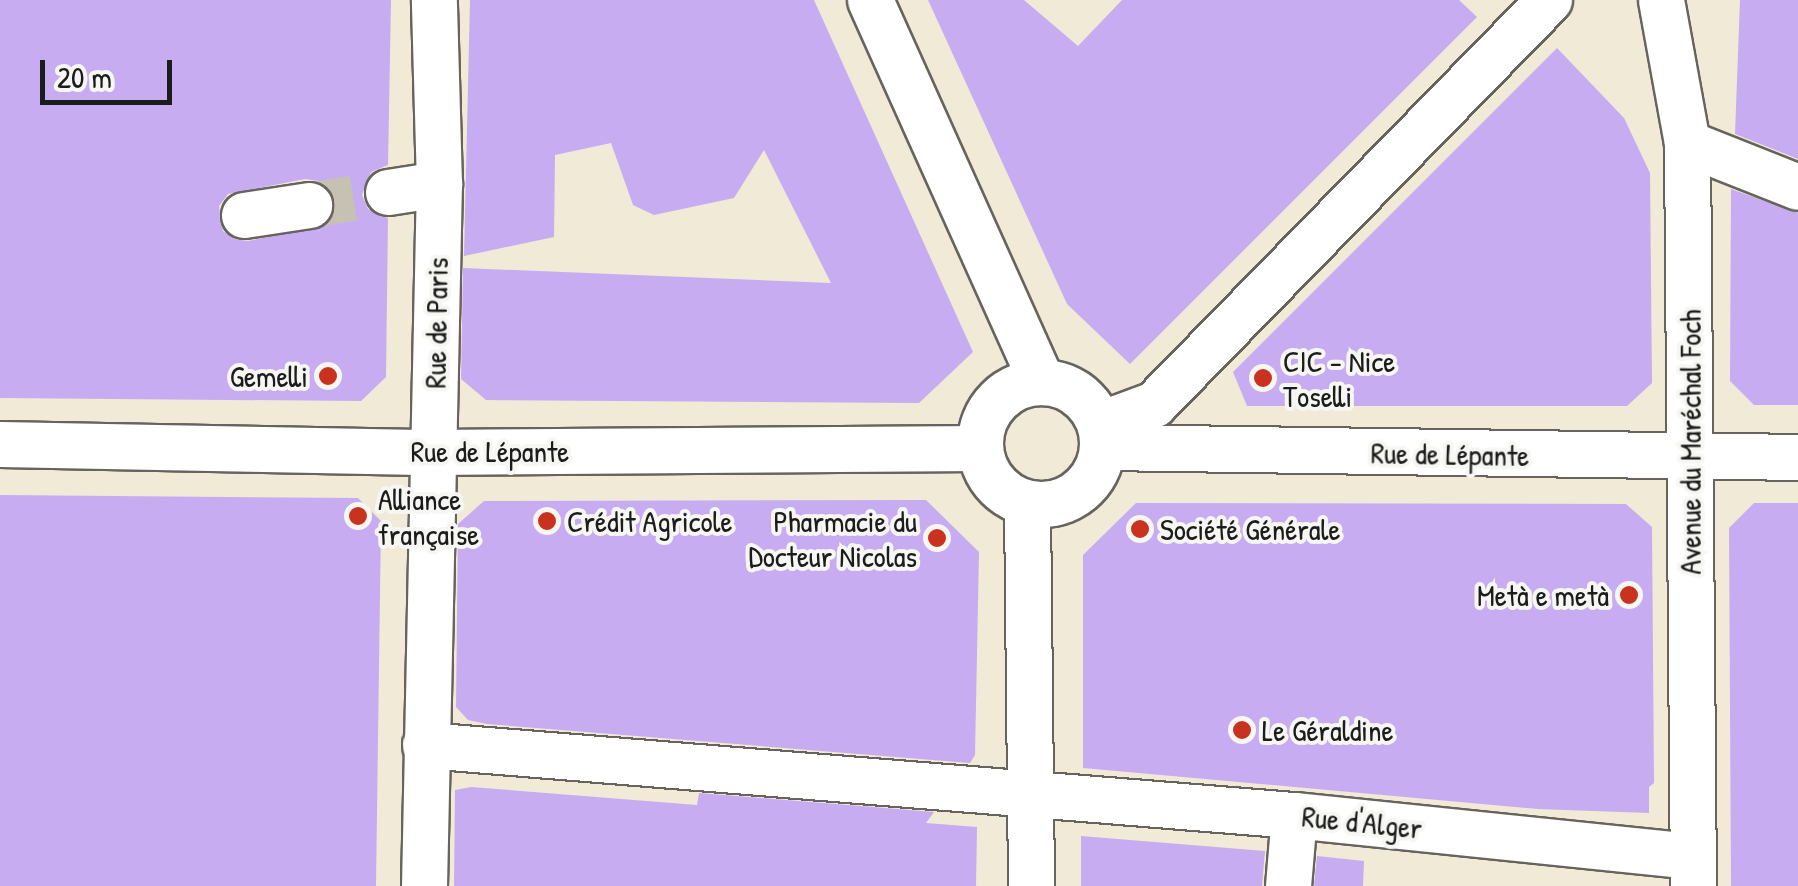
<!DOCTYPE html>
<meta charset="utf-8">
<style>
body{margin:0}
#map{position:relative;width:1798px;height:886px;overflow:hidden;background:#f0ead7;font-family:"Patrick Hand",sans-serif}
div>[style]{position:absolute}
.building>*{inset:0;background:#c7acf2}
.minor-tunnel>*{height:45px;margin-top:-22.5px;transform-origin:0;background:repeating-linear-gradient(90deg,#c6c1b2 0 45px,transparent 0 67px)}
.roads{filter:drop-shadow(2px 0 #66645d) drop-shadow(-2px 0 #66645d) drop-shadow(0 2px #66645d) drop-shadow(0 -2px #66645d)}
.minor>*{height:45px;margin:-22.5px;padding:0 22.5px;transform-origin:22.5px;border-radius:22.5px;background:#fff}
.minor>.ring{margin:-22.5px;padding:0;box-sizing:content-box;background:none;border:45px solid #fff;border-radius:50%}
.dots>*{width:28px;height:28px;translate:-50% -50%;box-sizing:border-box;border:5px solid #f6f6f2;border-radius:50%}
span{translate:-50% -50%;white-space:nowrap;text-align:center;line-height:1.15;-webkit-text-stroke:8px #f6f6f2;paint-order:stroke}
.street-label{font-size:30px;color:#1c1c1c}
.poi-label{font-size:30px;color:#1c1c1c}
.left{translate:0 -50%;text-align:left}
.right{translate:-100% -50%;text-align:right}
.scale{position:absolute;left:40px;top:60px;width:132px;height:45px;box-sizing:border-box;border:5px solid #1c1c1c;border-top:0;padding-left:12px;font-size:30px;line-height:35px;white-space:nowrap;color:#1c1c1c;-webkit-text-stroke:8px #f6f6f2;paint-order:stroke}
</style>
<div id="map">
<div class="building">
<div style="clip-path:polygon(evenodd,0 0,391px 0,388px 165px,371px 172px,362px 195px,368px 209px,388px 218px,386px 377px,361px 401px,0 398px,0 0,305px 179px,319px 181px,335px 200px,333px 215px,325px 226px,248px 241px,234px 239px,223px 231px,219px 206px,228px 194px,305px 179px)"></div>
<div style="clip-path:polygon(470px 0,814px 0,973px 352px,919px 403px,486px 400px,461px 379px,463px 268px,831px 283px,764px 150px,734px 198px,654px 215px,633px 205px,611px 143px,555px 155px,554px 237px,464px 256px)"></div>
<div style="clip-path:polygon(928px 0,1024px 0,1078px 46px,1122px 0,1459px 0,1477px 17px,1130px 364px,1067px 304px)"></div>
<div style="clip-path:polygon(1740px 0,1798px 0,1798px 159px,1735px 134px)"></div>
<div style="clip-path:polygon(1557px 48px,1624px 118px,1650px 173px,1652px 383px,1627px 406px,1247px 406px,1233px 372px)"></div>
<div style="clip-path:polygon(1731px 189px,1798px 213px,1798px 405px,1754px 405px,1730px 381px)"></div>
<div style="clip-path:polygon(0 495px,358px 498px,381px 521px,376px 886px,0 886px)"></div>
<div style="clip-path:polygon(926px 500px,979px 552px,975px 755px,970px 763px,487px 724px,468px 720px,456px 707px,458px 524px,484px 501px)"></div>
<div style="clip-path:polygon(1136px 503px,1626px 504px,1652px 527px,1654px 783px,1649px 787px,1649px 813px,1538px 809px,1083px 768px,1083px 555px)"></div>
<div style="clip-path:polygon(1754px 503px,1798px 503px,1798px 886px,1731px 886px,1729px 528px)"></div>
<div style="clip-path:polygon(471px 787px,697px 805px,699px 793px,934px 812px,926px 823px,977px 827px,976px 886px,454px 886px,455px 790px)"></div>
<div style="clip-path:polygon(1081px 836px,1265px 851px,1262px 886px,1081px 886px)"></div>
<div style="clip-path:polygon(1317px 856px,1364px 861px,1363px 886px,1314px 886px)"></div>
</div>
<div class="minor-tunnel">
<div style="left:309px;top:205px;width:80px;rotate:-9.3deg"></div>
</div>
<div class="roads">
<div class="minor">
<div style="left:870px;top:0;width:419px;rotate:65.8deg"></div>
<div style="left:1661px;top:0;width:145px;rotate:79.7deg"></div>
<div style="left:1687px;top:143px;width:743px;rotate:89.54deg"></div>
<div style="left:1687px;top:143px;width:119px;rotate:21.6deg"></div>
<div style="left:388px;top:192px;width:52px;rotate:-8.9deg"></div>
<div style="left:244px;top:215px;width:66px;rotate:-8.7deg"></div>
<div class="ring" style="left:980px;top:382px;width:77px;height:77px"></div>
<div style="left:1100px;top:424px;width:58px;rotate:-20.3deg"></div>
<div style="left:1154px;top:404px;width:565px;rotate:-45.65deg"></div>
<div style="left:0;top:444px;width:434px;rotate:1.1deg"></div>
<div style="left:434px;top:452px;width:546px;rotate:-0.42deg"></div>
<div style="left:1103px;top:447px;width:695px;rotate:0.82deg"></div>
<div style="left:1027px;top:503px;width:383px;rotate:89.4deg"></div>
<div style="left:425px;top:745px;width:872px;rotate:4.61deg"></div>
<div style="left:1294px;top:815px;width:401px;rotate:5.9deg"></div>
<div style="left:424px;top:886px;width:702px;rotate:-88.78deg"></div>
<div style="left:439px;top:184px;width:184px;rotate:-91.6deg"></div>
<div style="left:1288px;top:886px;width:71px;rotate:-85.2deg"></div>
</div>
</div>
<div class="dots">
<div style="left:328px;top:376px;background:#c8321e"></div>
<div style="left:1263px;top:378px;background:#c8321e"></div>
<div style="left:358px;top:516px;background:#c8321e"></div>
<div style="left:547px;top:521px;background:#c8321e"></div>
<div style="left:1140px;top:529px;background:#c8321e"></div>
<div style="left:937px;top:538px;background:#c8321e"></div>
<div style="left:1629px;top:595px;background:#c8321e"></div>
<div style="left:1242px;top:730px;background:#c8321e"></div>
</div>
<div class="street-label">
<span style="left:436px;top:323px;rotate:-89deg">Rue de Paris</span>
<span style="left:1690px;top:442px;rotate:-90deg">Avenue du Maréchal Foch</span>
<span style="left:490px;top:451px">Rue de Lépante</span>
<span style="left:1450px;top:454px;rotate:1deg">Rue de Lépante</span>
<span style="left:1362px;top:822px;rotate:6deg">Rue d'Alger</span>
</div>
<div class="poi-label">
<span class="left" style="left:1283px;top:378px">CIC - Nice<br>Toselli</span>
<span class="right" style="left:308px;top:376px">Gemelli</span>
<span class="left" style="left:378px;top:516px">Alliance<br>française</span>
<span class="left" style="left:567px;top:521px">Crédit Agricole</span>
<span class="right" style="left:917px;top:538px">Pharmacie du<br>Docteur Nicolas</span>
<span class="left" style="left:1160px;top:529px">Société Générale</span>
<span class="right" style="left:1609px;top:595px">Metà e metà</span>
<span class="left" style="left:1262px;top:730px">Le Géraldine</span>
</div>
<div class="scale">20 m</div>
</div>
